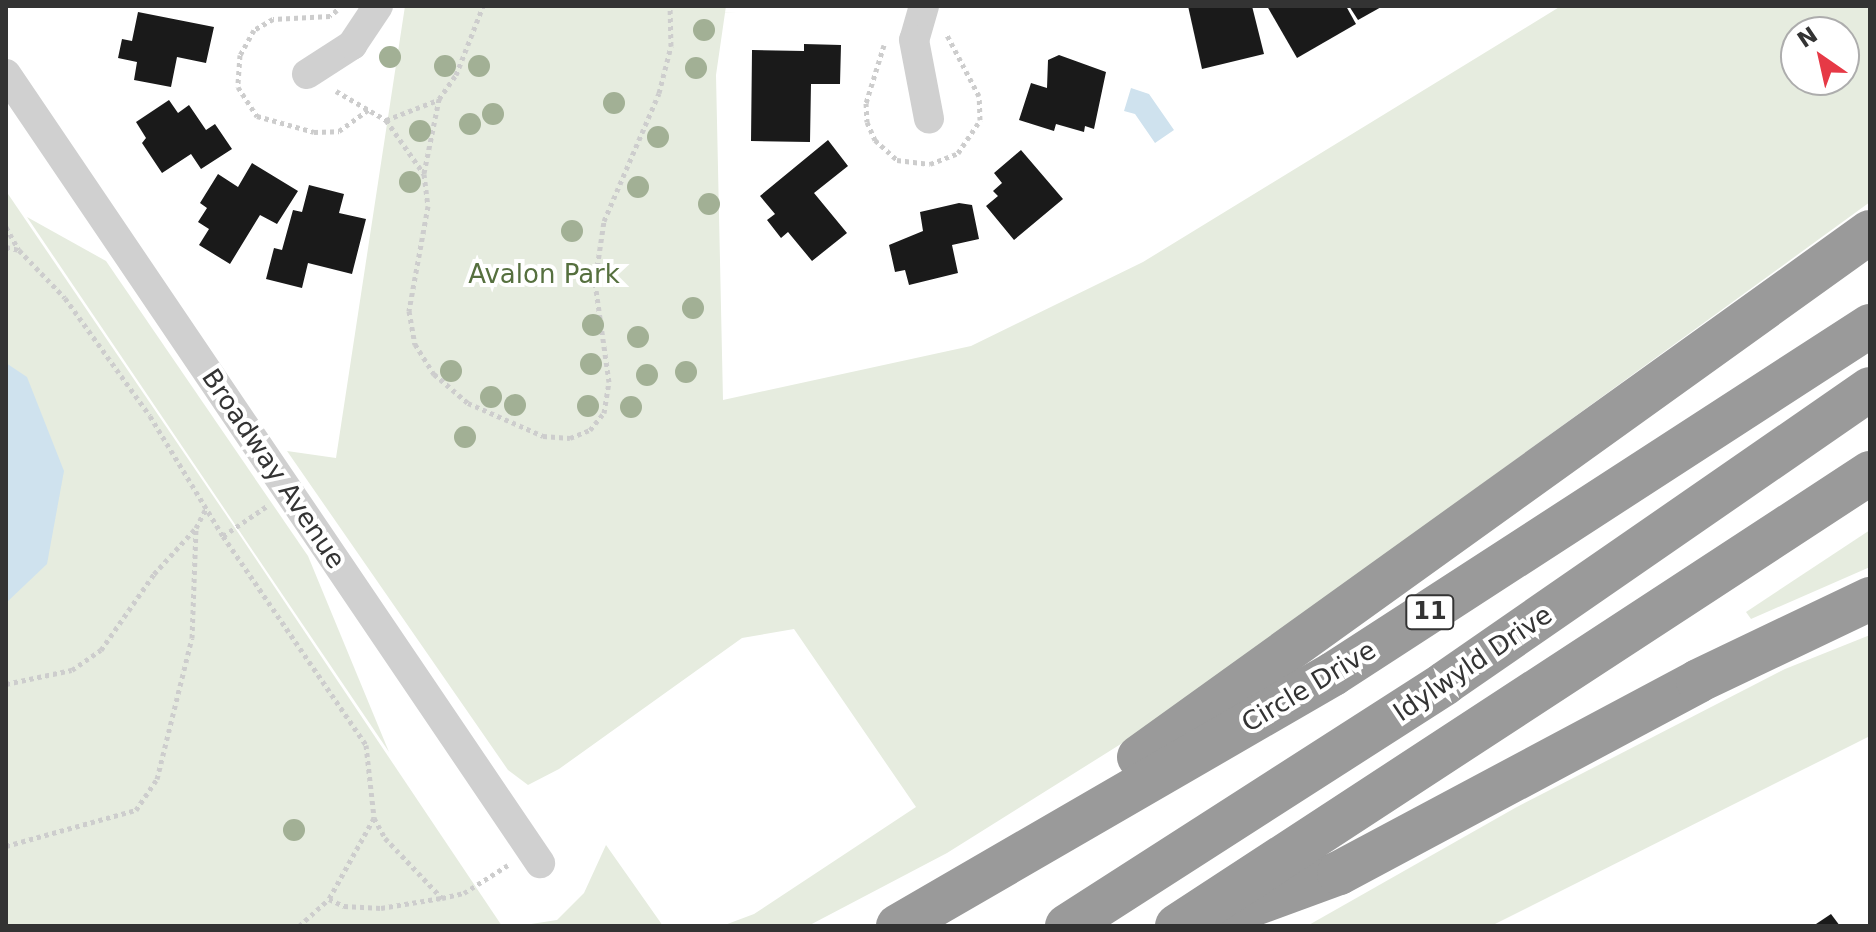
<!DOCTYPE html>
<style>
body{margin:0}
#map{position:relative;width:1876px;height:932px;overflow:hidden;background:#fff;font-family:"DejaVu Sans",sans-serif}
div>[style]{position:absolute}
.green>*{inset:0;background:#e6ecdf}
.water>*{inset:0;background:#cfe2ee}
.building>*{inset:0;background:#1a1a1a}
.path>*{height:5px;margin-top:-2.5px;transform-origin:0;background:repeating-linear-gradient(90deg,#cdcdcd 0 4px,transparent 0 8px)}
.street>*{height:30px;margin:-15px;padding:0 15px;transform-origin:15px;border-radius:15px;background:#d0d0d0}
.highway>*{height:44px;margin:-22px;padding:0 22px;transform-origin:22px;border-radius:22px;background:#9a9a9a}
.trees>*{width:22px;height:22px;margin:-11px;border-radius:50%;background:#a2b095}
span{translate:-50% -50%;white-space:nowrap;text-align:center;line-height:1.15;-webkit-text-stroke:8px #fff;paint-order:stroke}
.shield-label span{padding:2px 6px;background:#fff;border:2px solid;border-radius:6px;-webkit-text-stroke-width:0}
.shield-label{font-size:24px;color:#333;font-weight:700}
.park-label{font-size:26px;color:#56703f}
.street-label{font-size:26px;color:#333}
.frame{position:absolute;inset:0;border:8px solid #333;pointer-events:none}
.north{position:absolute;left:1780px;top:16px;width:80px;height:80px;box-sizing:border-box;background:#fff;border:2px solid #adadad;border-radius:50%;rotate:326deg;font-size:22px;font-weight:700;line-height:32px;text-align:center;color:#333}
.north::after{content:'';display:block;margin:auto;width:28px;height:36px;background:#e63946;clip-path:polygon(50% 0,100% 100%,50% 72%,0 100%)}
</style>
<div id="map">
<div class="green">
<div style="clip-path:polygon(evenodd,405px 6px,726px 6px,716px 75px,723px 400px,971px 346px,1143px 262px,1561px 6px,1870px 6px,1870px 202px,1148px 727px,947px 853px,808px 926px,722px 926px,754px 914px,916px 807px,794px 629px,742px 638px,559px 769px,528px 785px,508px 770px,287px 451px,336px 458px,405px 6px,1796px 32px,1844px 32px,1844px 80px,1796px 80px,1796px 32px)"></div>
<div style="clip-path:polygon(6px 191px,235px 528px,502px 926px,6px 926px)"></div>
<div style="clip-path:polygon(27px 217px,106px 261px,308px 556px,389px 752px)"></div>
<div style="clip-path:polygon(1870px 530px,1870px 567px,1751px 619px,1746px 612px)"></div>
<div style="clip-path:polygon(1870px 635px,1870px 736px,1491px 926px,1307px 926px,1515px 808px,1785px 669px)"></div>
<div style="clip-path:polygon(606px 845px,663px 926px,518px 926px,557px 920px,584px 893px)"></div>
</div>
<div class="water">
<div style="clip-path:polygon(1131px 88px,1149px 94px,1174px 130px,1155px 143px,1135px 114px,1124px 111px)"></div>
<div style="clip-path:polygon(6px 363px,27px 377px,64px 471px,47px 564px,6px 603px)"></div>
</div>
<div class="building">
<div style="clip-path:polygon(1188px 6px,1252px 6px,1264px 54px,1202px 69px)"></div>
<div style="clip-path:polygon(1267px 6px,1346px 6px,1356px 24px,1297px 58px)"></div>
<div style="clip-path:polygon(1349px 6px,1383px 6px,1358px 20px)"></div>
<div style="clip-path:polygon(138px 12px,214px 27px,206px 63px,177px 57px,171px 87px,134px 80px,137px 62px,118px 58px,122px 39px,132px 41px)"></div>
<div style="clip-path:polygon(804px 44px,841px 45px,840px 84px,811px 84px,810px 142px,751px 141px,752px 50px,804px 51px)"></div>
<div style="clip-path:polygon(1059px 55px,1106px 72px,1094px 129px,1085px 126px,1084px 132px,1056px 124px,1054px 131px,1019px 120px,1031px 83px,1047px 88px,1048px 60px)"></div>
<div style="clip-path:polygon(169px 100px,178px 113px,189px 105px,206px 130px,215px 124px,232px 149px,201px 169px,191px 154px,162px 173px,142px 143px,146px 138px,136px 122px)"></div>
<div style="clip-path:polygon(828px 140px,848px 166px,814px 193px,847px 233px,812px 261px,788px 232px,781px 238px,767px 220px,775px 214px,760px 196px)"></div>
<div style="clip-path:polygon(1021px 150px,1063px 199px,1014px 240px,986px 206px,998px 196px,993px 191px,1002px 183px,994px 173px)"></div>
<div style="clip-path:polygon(252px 163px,298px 191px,277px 224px,260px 215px,230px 264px,199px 245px,209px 229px,198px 222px,207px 208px,200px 203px,218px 174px,238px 187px)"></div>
<div style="clip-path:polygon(309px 185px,344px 194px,339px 213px,366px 219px,352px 274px,308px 263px,302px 288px,266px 279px,274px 248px,282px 250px,293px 210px,302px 212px)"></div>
<div style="clip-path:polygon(959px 203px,972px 205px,979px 239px,952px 245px,958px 273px,909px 285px,905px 270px,895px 272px,889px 245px,923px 231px,920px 212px)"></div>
<div style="clip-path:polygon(1831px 914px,1840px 926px,1813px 926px)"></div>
</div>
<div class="path">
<div style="left:337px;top:10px;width:9px;rotate:139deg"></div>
<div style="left:330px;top:16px;width:57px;rotate:177deg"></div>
<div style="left:273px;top:19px;width:22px;rotate:150deg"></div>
<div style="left:254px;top:30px;width:29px;rotate:119deg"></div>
<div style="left:240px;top:55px;width:32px;rotate:94deg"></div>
<div style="left:238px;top:87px;width:35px;rotate:57deg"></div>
<div style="left:257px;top:116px;width:59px;rotate:15.7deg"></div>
<div style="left:314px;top:132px;width:25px;rotate:-2deg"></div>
<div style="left:339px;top:131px;width:37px;rotate:-36deg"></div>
<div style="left:884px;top:45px;width:61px;rotate:107.2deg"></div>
<div style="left:866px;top:103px;width:19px;rotate:87deg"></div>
<div style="left:867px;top:122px;width:20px;rotate:66deg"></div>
<div style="left:875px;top:140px;width:30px;rotate:42deg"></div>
<div style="left:897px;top:160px;width:33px;rotate:7deg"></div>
<div style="left:930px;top:164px;width:30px;rotate:-21deg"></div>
<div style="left:958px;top:153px;width:40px;rotate:-56deg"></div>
<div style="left:980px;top:120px;width:24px;rotate:-92deg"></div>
<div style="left:979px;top:96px;width:69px;rotate:-117.7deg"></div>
<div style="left:336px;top:91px;width:58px;rotate:30.1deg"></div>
<div style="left:386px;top:120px;width:66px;rotate:54.9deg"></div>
<div style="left:424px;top:174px;width:32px;rotate:83deg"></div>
<div style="left:428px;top:206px;width:107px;rotate:100.3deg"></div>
<div style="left:409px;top:311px;width:34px;rotate:80deg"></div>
<div style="left:415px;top:344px;width:36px;rotate:58deg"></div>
<div style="left:434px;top:374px;width:45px;rotate:40.5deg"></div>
<div style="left:468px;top:403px;width:82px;rotate:23.7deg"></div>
<div style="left:543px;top:436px;width:27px;rotate:4deg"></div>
<div style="left:570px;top:438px;width:22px;rotate:-22deg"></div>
<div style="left:590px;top:430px;width:22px;rotate:-51deg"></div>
<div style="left:604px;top:413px;width:31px;rotate:-81deg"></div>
<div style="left:609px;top:382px;width:101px;rotate:-98deg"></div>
<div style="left:595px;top:282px;width:62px;rotate:-81.6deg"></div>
<div style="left:604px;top:221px;width:139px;rotate:-66.7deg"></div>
<div style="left:659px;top:93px;width:49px;rotate:-75.7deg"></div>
<div style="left:671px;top:46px;width:40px;rotate:-91.4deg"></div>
<div style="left:386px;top:120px;width:56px;rotate:-21deg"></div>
<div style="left:424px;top:173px;width:76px;rotate:-78.5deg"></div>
<div style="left:439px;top:99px;width:29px;rotate:-55deg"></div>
<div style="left:456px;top:75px;width:74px;rotate:-68.6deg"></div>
<div style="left:6px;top:227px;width:26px;rotate:61deg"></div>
<div style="left:6px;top:247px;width:13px;rotate:13deg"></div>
<div style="left:19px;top:250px;width:66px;rotate:46.2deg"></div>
<div style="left:65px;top:298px;width:145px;rotate:54.2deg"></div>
<div style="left:150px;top:416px;width:140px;rotate:58.7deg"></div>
<div style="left:223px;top:536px;width:53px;rotate:-34.3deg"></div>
<div style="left:223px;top:536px;width:253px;rotate:55.6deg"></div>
<div style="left:366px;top:745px;width:73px;rotate:83.7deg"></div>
<div style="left:374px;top:818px;width:23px;rotate:61deg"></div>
<div style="left:385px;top:838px;width:83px;rotate:46.5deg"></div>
<div style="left:442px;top:898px;width:23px;rotate:-13deg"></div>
<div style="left:464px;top:893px;width:52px;rotate:-32.5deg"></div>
<div style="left:6px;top:684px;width:67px;rotate:-12deg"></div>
<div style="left:72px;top:670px;width:35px;rotate:-35deg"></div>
<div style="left:101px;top:650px;width:93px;rotate:-55.1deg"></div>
<div style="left:154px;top:574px;width:61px;rotate:-47.7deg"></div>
<div style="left:374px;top:818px;width:93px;rotate:119.1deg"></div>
<div style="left:329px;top:899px;width:17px;rotate:25deg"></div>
<div style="left:344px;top:906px;width:37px;rotate:3deg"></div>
<div style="left:381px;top:908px;width:61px;rotate:-9.5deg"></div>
<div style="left:6px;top:846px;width:135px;rotate:-15.5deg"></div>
<div style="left:136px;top:810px;width:37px;rotate:-56deg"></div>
<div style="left:157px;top:779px;width:145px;rotate:-76.1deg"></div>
<div style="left:192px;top:638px;width:110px;rotate:-87.9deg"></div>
<div style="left:196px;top:528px;width:22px;rotate:-63deg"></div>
<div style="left:299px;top:926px;width:40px;rotate:-42deg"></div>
</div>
<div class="street">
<div style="left:924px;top:6px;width:35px;rotate:106deg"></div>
<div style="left:914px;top:40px;width:80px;rotate:79.2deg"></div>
<div style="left:6px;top:74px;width:953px;rotate:55.91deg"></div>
<div style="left:307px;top:74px;width:54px;rotate:-32.8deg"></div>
<div style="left:352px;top:45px;width:47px;rotate:-56.3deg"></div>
</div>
<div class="highway">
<div style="left:1139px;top:757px;width:900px;rotate:-35.69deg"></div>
<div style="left:1227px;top:914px;width:119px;rotate:-20.1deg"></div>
<div style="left:1339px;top:873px;width:407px;rotate:-28.1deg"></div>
<div style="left:1698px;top:681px;width:191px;rotate:-25.5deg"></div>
<div style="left:898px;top:926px;width:503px;rotate:-30.08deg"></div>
<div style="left:1333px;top:674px;width:640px;rotate:-32.95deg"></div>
<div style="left:1067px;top:926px;width:449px;rotate:-32.7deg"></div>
<div style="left:1445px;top:683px;width:517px;rotate:-34.67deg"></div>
<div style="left:1177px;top:926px;width:828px;rotate:-33.17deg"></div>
</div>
<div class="trees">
<div style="left:704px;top:30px"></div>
<div style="left:390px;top:57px"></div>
<div style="left:445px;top:66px"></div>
<div style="left:479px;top:66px"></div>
<div style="left:696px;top:68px"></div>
<div style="left:614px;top:103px"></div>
<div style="left:493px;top:114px"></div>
<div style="left:470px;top:124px"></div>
<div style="left:420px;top:131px"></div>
<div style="left:658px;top:137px"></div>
<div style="left:410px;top:182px"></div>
<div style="left:638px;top:187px"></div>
<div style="left:709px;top:204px"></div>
<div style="left:572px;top:231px"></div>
<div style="left:693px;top:308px"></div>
<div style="left:593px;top:325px"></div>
<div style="left:638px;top:337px"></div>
<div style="left:591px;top:364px"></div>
<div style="left:451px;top:371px"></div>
<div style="left:686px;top:372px"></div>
<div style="left:647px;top:375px"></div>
<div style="left:491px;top:397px"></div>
<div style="left:515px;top:405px"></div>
<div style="left:588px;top:406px"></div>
<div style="left:631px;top:407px"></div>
<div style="left:465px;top:437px"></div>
<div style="left:294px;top:830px"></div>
</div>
<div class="shield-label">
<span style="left:1430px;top:612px">11</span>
</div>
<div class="park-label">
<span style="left:544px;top:275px">Avalon Park</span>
</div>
<div class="street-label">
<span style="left:273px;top:469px;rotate:56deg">Broadway Avenue</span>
<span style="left:1473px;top:664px;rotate:-34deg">Idylwyld Drive</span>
<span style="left:1309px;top:687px;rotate:-31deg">Circle Drive</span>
</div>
<div class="frame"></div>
<div class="north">N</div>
</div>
